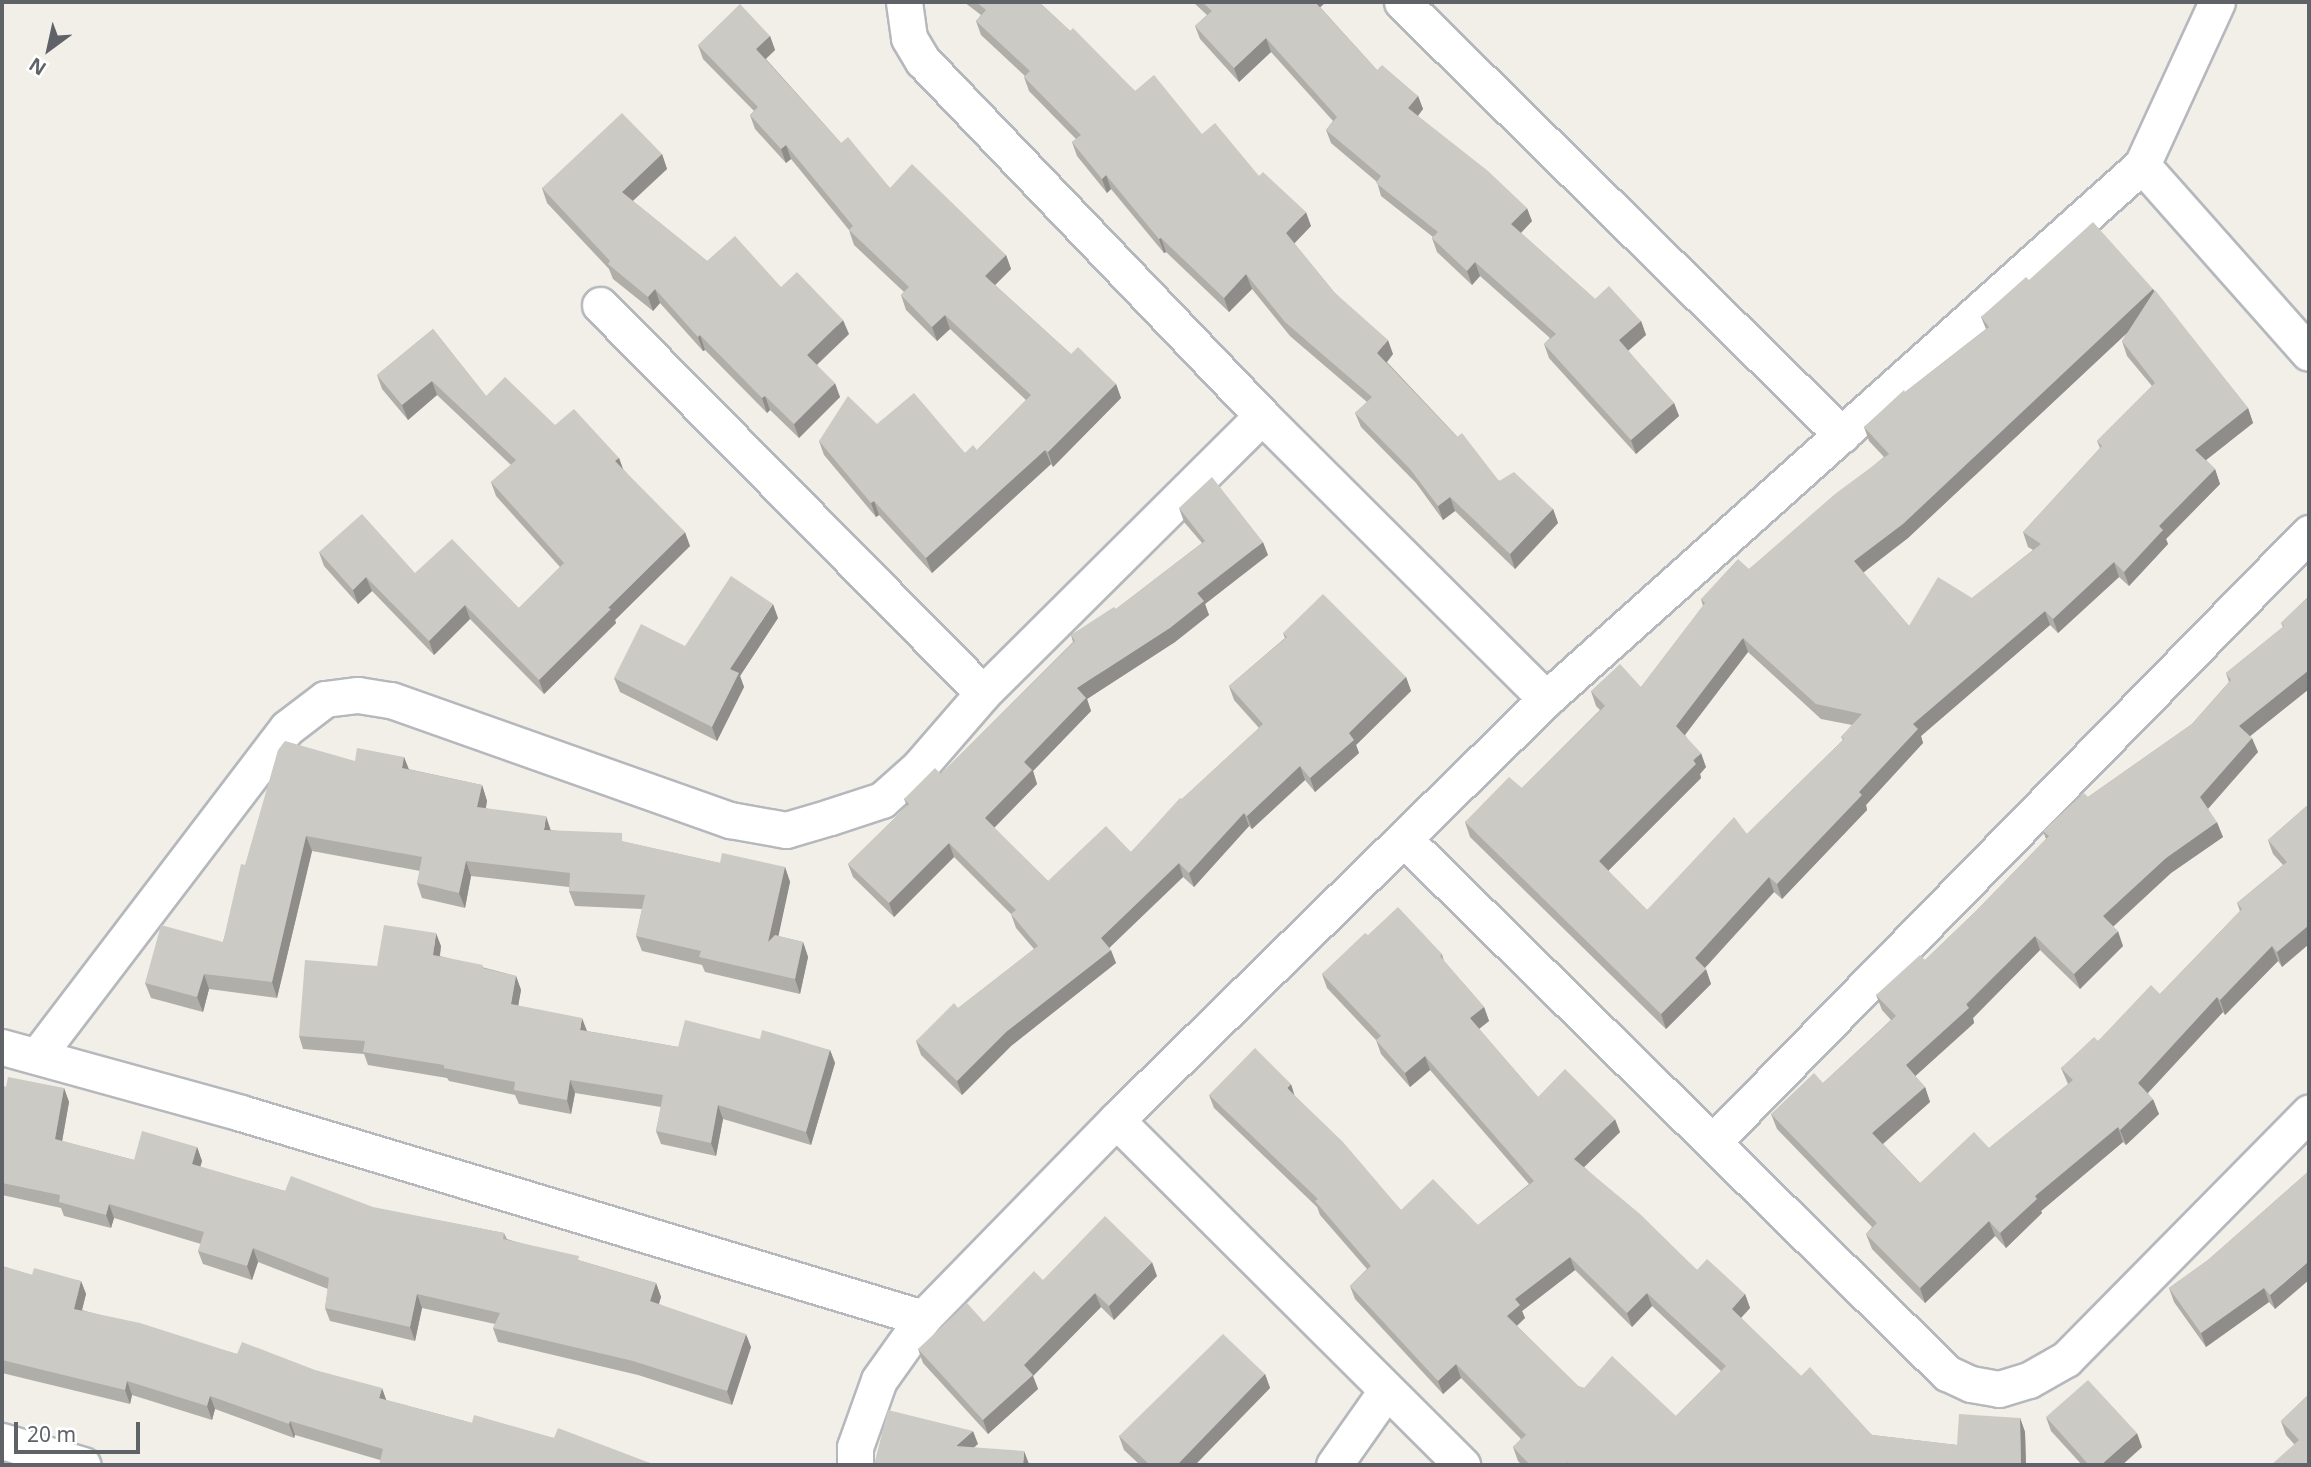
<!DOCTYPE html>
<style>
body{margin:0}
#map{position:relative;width:2311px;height:1467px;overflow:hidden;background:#f1efe8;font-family:"Noto Sans",sans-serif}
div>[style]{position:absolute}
.roads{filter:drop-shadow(2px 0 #b5b8bc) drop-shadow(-2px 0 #b5b8bc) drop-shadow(0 2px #b5b8bc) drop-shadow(0 -2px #b5b8bc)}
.street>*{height:35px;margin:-17.5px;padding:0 17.5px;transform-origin:17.5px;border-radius:17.5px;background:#fff}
.wall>*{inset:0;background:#afaea9}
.shaded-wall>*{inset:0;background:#8f8d8a}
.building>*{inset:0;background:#cccac5}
span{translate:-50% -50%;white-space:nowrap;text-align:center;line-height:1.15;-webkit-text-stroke:6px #fff;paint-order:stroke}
.frame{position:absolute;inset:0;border:4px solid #5f6368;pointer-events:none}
.north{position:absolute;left:14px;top:14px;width:70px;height:70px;-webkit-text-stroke:5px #fff;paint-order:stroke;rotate:213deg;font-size:19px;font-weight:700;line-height:28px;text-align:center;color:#5f6368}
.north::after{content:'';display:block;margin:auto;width:24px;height:32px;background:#5f6368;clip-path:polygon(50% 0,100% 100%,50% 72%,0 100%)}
.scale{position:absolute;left:14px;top:1422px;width:126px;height:32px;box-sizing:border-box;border:4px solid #5f6368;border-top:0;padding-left:9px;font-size:21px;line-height:24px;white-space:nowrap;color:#5f6368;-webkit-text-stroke:5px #fff;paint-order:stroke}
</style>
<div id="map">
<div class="roads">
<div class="street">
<div style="left:904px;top:2px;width:36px;rotate:82deg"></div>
<div style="left:909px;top:38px;width:27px;rotate:59deg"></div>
<div style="left:923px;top:61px;width:491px;rotate:46.3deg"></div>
<div style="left:1262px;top:416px;width:401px;rotate:44.9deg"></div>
<div style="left:1402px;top:2px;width:617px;rotate:44.54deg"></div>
<div style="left:2142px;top:165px;width:251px;rotate:48.4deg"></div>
<div style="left:600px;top:305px;width:545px;rotate:45.37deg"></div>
<div style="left:1404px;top:839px;width:762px;rotate:44.52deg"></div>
<div style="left:1947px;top:1373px;width:26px;rotate:25deg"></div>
<div style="left:1971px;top:1384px;width:28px;rotate:10deg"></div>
<div style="left:1999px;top:1389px;width:31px;rotate:-17deg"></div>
<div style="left:2029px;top:1380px;width:43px;rotate:-29.6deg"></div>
<div style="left:2066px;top:1359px;width:346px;rotate:-45.4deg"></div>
<div style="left:2px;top:1047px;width:248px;rotate:15.4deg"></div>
<div style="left:241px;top:1113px;width:712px;rotate:16.73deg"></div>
<div style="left:37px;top:1056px;width:412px;rotate:-52.7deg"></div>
<div style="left:287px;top:728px;width:48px;rotate:-37.3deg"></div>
<div style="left:325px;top:699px;width:33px;rotate:-7deg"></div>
<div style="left:358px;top:695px;width:33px;rotate:9deg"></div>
<div style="left:391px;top:700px;width:360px;rotate:19.5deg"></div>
<div style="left:730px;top:820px;width:57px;rotate:10.1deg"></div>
<div style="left:786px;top:830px;width:46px;rotate:-16.5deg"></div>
<div style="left:830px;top:817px;width:55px;rotate:-18.1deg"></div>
<div style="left:882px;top:800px;width:50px;rotate:-41.7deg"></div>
<div style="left:919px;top:767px;width:98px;rotate:-49.1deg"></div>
<div style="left:983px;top:693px;width:393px;rotate:-44.8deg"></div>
<div style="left:1116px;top:1120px;width:489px;rotate:44.9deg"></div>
<div style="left:1713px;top:1142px;width:852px;rotate:-45.62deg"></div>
<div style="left:2px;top:1441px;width:84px;rotate:16.5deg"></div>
<div style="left:855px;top:1465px;width:18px;rotate:-90deg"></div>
<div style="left:855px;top:1447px;width:71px;rotate:-70.3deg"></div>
<div style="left:879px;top:1380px;width:76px;rotate:-54.6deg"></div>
<div style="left:923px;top:1318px;width:277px;rotate:-45.7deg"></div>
<div style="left:1116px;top:1120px;width:602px;rotate:-44.39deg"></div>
<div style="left:1546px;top:699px;width:800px;rotate:-41.86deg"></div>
<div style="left:2142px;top:165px;width:179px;rotate:-65.3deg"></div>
<div style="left:1334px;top:1465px;width:90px;rotate:-54.9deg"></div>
</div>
</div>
<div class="wall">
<div style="clip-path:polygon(964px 2px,1039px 2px,1135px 91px,1202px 134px,1259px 176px,1311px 226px,1294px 243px,1334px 292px,1393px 354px,1387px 362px,1499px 481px,1553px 509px,1558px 523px,1515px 569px,1455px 511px,1443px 520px,1416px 483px,1361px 427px,1355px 413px,1367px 402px,1290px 336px,1252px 289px,1229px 312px,1166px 252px,1164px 253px,1111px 189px,1107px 193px,1077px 156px,1072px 142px,1076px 139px,1029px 91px,1024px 77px,1025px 76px,981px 35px,976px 21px,981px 15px)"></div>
<div style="clip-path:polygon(1193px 2px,1325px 2px,1320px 7px,1377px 70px,1418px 96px,1423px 109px,1418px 116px,1532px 221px,1521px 233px,1595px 299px,1641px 321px,1646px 335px,1628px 351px,1674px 403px,1679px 416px,1636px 454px,1549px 358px,1544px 344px,1550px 338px,1480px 276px,1472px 285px,1437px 252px,1432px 238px,1433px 237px,1381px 196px,1377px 182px,1331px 143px,1326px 130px,1333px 121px,1271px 52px,1239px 82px,1200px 39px,1195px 26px,1207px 15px)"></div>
<div style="clip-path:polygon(770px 36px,775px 50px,766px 59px,841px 143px,890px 188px,1006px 255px,1011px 269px,995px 285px,1071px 354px,1116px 384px,1121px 398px,1053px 467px,1051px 464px,932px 573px,879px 515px,876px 517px,824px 455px,819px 441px,877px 424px,965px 453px,977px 450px,1026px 400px,950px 329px,937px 341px,906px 310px,901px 295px,904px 292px,854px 245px,849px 230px,791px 159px,786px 163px,755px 129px,750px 115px,754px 111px,703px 59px,698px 45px)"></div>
<div style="clip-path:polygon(662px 154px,667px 169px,633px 201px,707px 261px,781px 287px,849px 334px,817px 365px,840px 397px,799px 438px,770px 410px,767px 413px,705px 350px,703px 351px,660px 303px,653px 311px,613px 279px,609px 269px,547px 203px,542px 188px)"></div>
<div style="clip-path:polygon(evenodd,2029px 280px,2153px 289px,2248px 408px,2253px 423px,2206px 460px,2215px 469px,2220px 484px,2166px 539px,2168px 544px,2129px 586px,2119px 577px,2058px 633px,2050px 625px,1921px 736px,1923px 743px,1866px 805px,1867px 810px,1782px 899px,1774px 892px,1705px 968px,1711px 984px,1666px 1029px,1470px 837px,1465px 822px,1522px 788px,1600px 710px,1596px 706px,1591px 691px,1641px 687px,1703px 606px,1701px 599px,1749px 569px,1884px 457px,1869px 441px,1864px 427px,1905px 392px,1986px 329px,1981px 317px,2029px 280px,2127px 333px,2122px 341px,2127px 356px,2152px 386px,2097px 441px,2100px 448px,2023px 532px,2028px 547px,2033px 550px,1972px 598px,1909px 626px,1863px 572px,1908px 538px,2127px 333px,2029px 280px,1748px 652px,1821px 719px,1852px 725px,1841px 737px,1843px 740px,1747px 834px,1647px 910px,1608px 871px,1701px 778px,1700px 774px,1706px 767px,1685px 735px,1748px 652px)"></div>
<div style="clip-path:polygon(433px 329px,486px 396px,555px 425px,619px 458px,623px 469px,690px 546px,615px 620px,616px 623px,544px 694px,470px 619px,434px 655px,372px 591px,358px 604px,324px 566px,319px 552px,415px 573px,519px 608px,560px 567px,496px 496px,491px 482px,511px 465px,437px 395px,408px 420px,382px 389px,377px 375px)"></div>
<div style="clip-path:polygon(1179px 508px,1268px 555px,1205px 604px,1209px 615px,1175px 642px,1087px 699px,1091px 711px,1033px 771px,1037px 784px,994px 828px,1048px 881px,1131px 852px,1182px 799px,1259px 728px,1234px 700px,1229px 686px,1285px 638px,1283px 633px,1406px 677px,1411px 691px,1356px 745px,1359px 753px,1315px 792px,1305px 780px,1252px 829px,1249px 826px,1194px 887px,1183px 877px,1109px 948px,1116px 963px,1011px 1046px,962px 1095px,921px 1055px,916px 1041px,1034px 949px,1016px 928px,1011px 914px,954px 857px,894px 917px,853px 877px,848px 864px,907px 806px,904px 799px,941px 774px,1073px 642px,1071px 635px,1116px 609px,1202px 543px,1184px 522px)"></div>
<div style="clip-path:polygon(2309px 596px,2309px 689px,2250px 736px,2258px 752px,2208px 809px,2223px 837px,2171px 873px,2113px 927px,2123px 946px,2080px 989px,2040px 950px,1973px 1018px,1974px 1023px,1915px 1076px,1925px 1087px,1930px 1102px,1883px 1144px,1920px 1183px,1989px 1148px,2068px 1084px,2061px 1068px,2098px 1041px,2160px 994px,2240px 911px,2237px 903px,2283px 865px,2273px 854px,2268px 840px,2309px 804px,2309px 944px,2282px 967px,2278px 961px,2225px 1015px,2223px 1012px,2148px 1093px,2159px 1114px,2126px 1145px,2123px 1142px,2041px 1211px,2042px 1213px,2006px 1248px,1995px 1236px,1925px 1303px,1872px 1249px,1866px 1234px,1872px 1227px,1777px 1129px,1771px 1114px,1823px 1083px,1891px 1020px,1882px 1010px,1876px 995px,1925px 960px,1975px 912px,2046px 839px,2043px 831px,2088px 797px,2192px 724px,2229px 682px,2226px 673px,2283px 627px,2281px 623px)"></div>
<div style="clip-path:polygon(778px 618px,740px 676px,744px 687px,717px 741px,620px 692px,614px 678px,685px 646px)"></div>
<div style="clip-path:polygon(404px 757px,408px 769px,482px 785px,487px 801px,486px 808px,551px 830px,625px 842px,720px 863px,785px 867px,790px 882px,778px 936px,803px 942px,808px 957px,800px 994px,705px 972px,702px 965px,642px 951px,636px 936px,642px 909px,575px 906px,569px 891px,569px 887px,471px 876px,465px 908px,422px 898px,417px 883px,420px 871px,312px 851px,277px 998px,209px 989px,203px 1012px,151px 998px,145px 983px,223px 942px,245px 865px,355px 761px)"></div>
<div style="clip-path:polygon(evenodd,1368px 935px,1442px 954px,1444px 961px,1484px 1007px,1489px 1021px,1479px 1029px,1538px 1097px,1620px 1132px,1584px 1167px,1697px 1270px,1745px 1294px,1750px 1308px,1741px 1318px,1801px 1376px,1872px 1435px,1957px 1445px,2020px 1418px,2025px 1432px,2026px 1465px,1522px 1465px,1518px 1461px,1513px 1447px,1521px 1439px,1461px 1378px,1443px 1394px,1355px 1299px,1350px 1286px,1367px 1269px,1320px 1215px,1317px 1207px,1214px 1108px,1209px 1095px,1295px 1096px,1401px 1210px,1478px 1225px,1529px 1184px,1430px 1070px,1410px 1087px,1381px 1054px,1376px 1040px,1327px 988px,1322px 974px,1368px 935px,1575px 1270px,1632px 1327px,1652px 1306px,1721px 1371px,1676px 1416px,1584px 1388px,1578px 1386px,1517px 1326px,1525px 1318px,1522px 1311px,1575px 1270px)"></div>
<div style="clip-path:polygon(441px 946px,440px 956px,516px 976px,521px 990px,518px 1006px,587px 1031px,678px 1047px,760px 1039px,830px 1050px,835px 1063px,811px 1145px,723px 1119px,716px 1156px,661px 1144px,656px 1131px,661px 1107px,575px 1093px,571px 1114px,519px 1104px,515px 1095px,449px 1081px,447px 1078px,368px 1065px,364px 1054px,303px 1049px,299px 1036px,377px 966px)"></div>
<div style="clip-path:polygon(2px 1086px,6px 1087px,64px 1088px,69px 1102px,62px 1141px,134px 1160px,197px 1147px,202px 1161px,200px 1167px,285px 1191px,504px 1233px,507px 1239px,656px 1283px,661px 1297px,659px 1304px,751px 1347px,732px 1405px,638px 1375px,498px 1342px,493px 1328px,495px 1324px,422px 1308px,415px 1341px,330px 1321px,325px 1308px,328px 1289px,258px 1262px,252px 1280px,203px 1264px,198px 1251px,201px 1244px,114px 1218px,111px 1228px,64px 1216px,61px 1208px,2px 1195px)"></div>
<div style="clip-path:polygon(2309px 1171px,2275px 1309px,2269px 1302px,2206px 1347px,2174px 1302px,2169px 1288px,2208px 1260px)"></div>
<div style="clip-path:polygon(2px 1266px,32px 1275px,81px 1281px,86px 1294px,82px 1310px,237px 1354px,386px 1400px,472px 1423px,554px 1438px,650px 1463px,380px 1460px,295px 1435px,294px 1438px,215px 1409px,212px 1420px,132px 1395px,130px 1404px,2px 1373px)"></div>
<div style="clip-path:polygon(1157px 1276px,1114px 1320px,1101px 1307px,1033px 1376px,1038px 1389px,988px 1434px,923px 1363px,918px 1349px,984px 1322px,1043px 1280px)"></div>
<div style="clip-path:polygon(1265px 1374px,1270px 1388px,1195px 1465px,1140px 1465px,1124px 1450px,1119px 1436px)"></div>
<div style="clip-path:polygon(2309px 1394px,2309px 1465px,2294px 1444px,2286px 1435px,2281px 1421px)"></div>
<div style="clip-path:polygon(2046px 1417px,2142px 1447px,2122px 1465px,2082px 1465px,2051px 1431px)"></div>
</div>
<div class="shaded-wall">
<div style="clip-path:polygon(1313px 2px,1325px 2px,1325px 3px,1316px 11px)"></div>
<div style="clip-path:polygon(770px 36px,775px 50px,761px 63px,756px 49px)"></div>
<div style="clip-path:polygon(1266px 38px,1271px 52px,1239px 82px,1234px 68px)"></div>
<div style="clip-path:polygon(1418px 96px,1423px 109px,1413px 122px,1408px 108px)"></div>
<div style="clip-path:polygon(786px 145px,791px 159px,786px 163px,781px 149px)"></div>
<div style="clip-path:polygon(662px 154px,667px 169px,627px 206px,622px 192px)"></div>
<div style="clip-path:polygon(1106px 175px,1111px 189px,1107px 193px,1102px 179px)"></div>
<div style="clip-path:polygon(1527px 208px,1532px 221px,1516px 238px,1511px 224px)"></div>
<div style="clip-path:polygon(1306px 212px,1311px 226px,1291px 247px,1286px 233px)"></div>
<div style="clip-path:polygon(1161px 238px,1166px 252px,1164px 253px,1159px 239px)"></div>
<div style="clip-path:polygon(1006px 255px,1011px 269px,990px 290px,985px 276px)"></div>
<div style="clip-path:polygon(1475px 262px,1480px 276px,1472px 285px,1467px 271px)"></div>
<div style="clip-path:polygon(1246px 274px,1252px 289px,1229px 312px,1224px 298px)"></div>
<div style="clip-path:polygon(655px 289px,660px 303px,653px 311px,648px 297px)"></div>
<div style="clip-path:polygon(2153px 289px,2159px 303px,1908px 538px,1859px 576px,1854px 561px)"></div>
<div style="clip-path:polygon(945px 315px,950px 329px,937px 341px,932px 327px)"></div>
<div style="clip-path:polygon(843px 320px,849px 334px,812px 369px,807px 355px)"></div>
<div style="clip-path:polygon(1641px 321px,1646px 335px,1624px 354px,1619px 340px)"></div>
<div style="clip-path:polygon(700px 335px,705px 350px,703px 351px,698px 337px)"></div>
<div style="clip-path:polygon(1388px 340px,1393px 354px,1383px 367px,1377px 353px)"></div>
<div style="clip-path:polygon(432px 381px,437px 395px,408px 420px,402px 405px)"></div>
<div style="clip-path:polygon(835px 383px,840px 397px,799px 438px,794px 424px)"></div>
<div style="clip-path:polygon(1116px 384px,1121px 398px,1053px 467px,1048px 452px)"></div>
<div style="clip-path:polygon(765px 396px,770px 410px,767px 413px,762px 398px)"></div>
<div style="clip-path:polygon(1674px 403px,1679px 416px,1636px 454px,1631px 440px)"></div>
<div style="clip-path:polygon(2248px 408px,2253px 423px,2201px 464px,2195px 450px)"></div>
<div style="clip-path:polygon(1045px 450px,1051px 464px,932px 573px,926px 558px)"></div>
<div style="clip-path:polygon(619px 458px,624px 472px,615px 461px)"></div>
<div style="clip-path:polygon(2215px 469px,2220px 484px,2166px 539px,2168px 544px,2129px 586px,2124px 572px,2159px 526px)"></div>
<div style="clip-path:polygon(1450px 497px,1455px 511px,1443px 520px,1438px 506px)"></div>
<div style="clip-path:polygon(874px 501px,879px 515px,876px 517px,871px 503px)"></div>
<div style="clip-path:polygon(1553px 509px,1558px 523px,1515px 569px,1510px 554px)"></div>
<div style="clip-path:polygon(685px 532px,690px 546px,615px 620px,616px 623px,544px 694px,539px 680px,608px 608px)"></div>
<div style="clip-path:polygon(1263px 542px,1268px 555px,1205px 604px,1209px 615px,1175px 642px,1087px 699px,1091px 711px,1033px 771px,1037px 784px,990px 832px,985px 818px,1024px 762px,1077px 688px)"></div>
<div style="clip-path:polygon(2114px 562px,2119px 577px,2058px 633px,2053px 619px)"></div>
<div style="clip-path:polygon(366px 577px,372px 591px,358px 604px,353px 590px)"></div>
<div style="clip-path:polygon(773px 604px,778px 618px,740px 676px,744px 687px,717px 741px,712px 727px,730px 669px)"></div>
<div style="clip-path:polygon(465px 605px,470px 619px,434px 655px,429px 641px)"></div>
<div style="clip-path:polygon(2045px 611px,2050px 625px,1921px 736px,1923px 743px,1866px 805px,1867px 810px,1782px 899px,1777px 884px,1859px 792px,1913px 724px)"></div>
<div style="clip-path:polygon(1743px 638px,1748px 652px,1681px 740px,1676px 726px)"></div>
<div style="clip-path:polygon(2309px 670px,2309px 689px,2244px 741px,2239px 726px)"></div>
<div style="clip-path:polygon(1406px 677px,1411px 691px,1356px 745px,1359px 753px,1315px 792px,1310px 778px,1349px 733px)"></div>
<div style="clip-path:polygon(2252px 738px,2258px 752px,2205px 812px,2200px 797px)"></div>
<div style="clip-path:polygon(1701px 753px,1706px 767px,1700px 774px,1701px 778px,1604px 875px,1599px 861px)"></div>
<div style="clip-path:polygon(404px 757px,410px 772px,402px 768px)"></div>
<div style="clip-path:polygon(1300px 766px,1305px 780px,1252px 829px,1247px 816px)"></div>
<div style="clip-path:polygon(482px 785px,487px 801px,483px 822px,477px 807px)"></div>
<div style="clip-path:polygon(1244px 813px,1249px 826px,1194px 887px,1189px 873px)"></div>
<div style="clip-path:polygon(546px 816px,551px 831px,544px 830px)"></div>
<div style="clip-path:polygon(2217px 822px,2223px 837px,2171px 873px,2108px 931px,2103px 916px,2166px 858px)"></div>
<div style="clip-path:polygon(306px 836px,312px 851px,277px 998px,272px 982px)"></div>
<div style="clip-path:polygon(949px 843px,954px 857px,894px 917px,889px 903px)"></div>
<div style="clip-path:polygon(466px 861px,471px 876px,465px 908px,459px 893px)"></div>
<div style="clip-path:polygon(1179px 863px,1183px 877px,1106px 951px,1101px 938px)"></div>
<div style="clip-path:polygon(785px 867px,790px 882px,774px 957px,768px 942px)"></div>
<div style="clip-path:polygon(1769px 877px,1774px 892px,1700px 973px,1695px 958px)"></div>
<div style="clip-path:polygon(2309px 925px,2309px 944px,2282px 967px,2277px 952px)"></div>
<div style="clip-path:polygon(2118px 931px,2123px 946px,2080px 989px,2074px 974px)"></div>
<div style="clip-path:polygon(436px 933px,441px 946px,438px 968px,433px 955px)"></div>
<div style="clip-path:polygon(2035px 936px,2040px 950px,1973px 1018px,1974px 1023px,1911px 1080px,1906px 1065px)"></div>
<div style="clip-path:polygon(803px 942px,808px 957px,800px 994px,795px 979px)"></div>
<div style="clip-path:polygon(2272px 946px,2278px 961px,2225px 1015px,2220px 1000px)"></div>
<div style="clip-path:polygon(1111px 950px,1116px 963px,1011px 1046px,962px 1095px,957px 1081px,1006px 1032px)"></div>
<div style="clip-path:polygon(1706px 969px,1711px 984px,1666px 1029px,1661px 1014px)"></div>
<div style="clip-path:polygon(204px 974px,209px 989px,203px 1012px,197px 997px)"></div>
<div style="clip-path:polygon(516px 976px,521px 990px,516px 1018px,511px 1004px)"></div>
<div style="clip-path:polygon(2217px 997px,2223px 1012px,2143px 1098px,2138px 1083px)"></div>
<div style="clip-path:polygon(1484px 1007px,1489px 1021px,1475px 1032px,1470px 1018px)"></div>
<div style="clip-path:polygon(582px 1018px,587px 1031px,580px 1030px)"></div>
<div style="clip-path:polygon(830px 1050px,835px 1063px,811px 1145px,806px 1132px)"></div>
<div style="clip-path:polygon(1425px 1056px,1430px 1070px,1410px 1087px,1405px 1073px)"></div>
<div style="clip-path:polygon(570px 1080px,575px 1093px,571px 1114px,567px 1100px)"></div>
<div style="clip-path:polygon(1291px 1084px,1295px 1097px,1287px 1088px)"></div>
<div style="clip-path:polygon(1925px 1087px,1930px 1102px,1878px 1148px,1872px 1133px)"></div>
<div style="clip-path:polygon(64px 1088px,69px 1102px,60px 1153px,55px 1139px)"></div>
<div style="clip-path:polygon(2153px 1099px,2159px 1114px,2126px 1145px,2120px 1130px)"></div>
<div style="clip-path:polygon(718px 1105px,723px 1119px,716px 1156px,711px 1143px)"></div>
<div style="clip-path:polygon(1615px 1119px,1620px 1132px,1579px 1172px,1574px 1159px)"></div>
<div style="clip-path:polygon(2118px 1127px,2123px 1142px,2041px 1211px,2042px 1213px,2006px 1248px,2000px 1233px,2035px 1196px)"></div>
<div style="clip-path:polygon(197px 1147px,202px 1161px,197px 1178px,192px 1164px)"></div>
<div style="clip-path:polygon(109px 1204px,114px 1218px,111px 1228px,106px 1215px)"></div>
<div style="clip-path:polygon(1989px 1221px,1995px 1236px,1925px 1303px,1920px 1288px)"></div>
<div style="clip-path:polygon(253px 1248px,258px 1262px,252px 1280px,247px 1266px)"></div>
<div style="clip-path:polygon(1570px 1257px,1575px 1270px,1522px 1311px,1525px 1318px,1512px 1330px,1507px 1316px,1515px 1299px)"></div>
<div style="clip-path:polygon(2309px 1261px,2309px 1280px,2275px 1309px,2270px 1295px)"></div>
<div style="clip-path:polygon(1152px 1262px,1157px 1276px,1114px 1320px,1109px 1306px)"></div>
<div style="clip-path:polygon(81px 1281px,86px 1294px,79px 1322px,74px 1309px)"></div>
<div style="clip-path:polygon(656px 1283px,661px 1297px,655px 1315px,650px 1301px)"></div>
<div style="clip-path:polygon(2264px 1288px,2269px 1302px,2206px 1347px,2201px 1333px)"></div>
<div style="clip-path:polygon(1095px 1293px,1101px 1307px,1033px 1376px,1038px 1389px,988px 1434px,983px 1420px,1024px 1365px)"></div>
<div style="clip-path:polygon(1647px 1293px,1652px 1306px,1632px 1327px,1627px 1313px)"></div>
<div style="clip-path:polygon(417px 1294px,422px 1308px,415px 1341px,410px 1327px)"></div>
<div style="clip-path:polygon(1745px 1294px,1750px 1308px,1737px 1322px,1732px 1309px)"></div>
<div style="clip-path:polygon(746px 1334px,751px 1347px,732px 1405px,727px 1391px)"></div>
<div style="clip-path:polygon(1456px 1364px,1461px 1378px,1443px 1394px,1438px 1381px)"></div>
<div style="clip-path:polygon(1265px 1374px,1270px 1388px,1195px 1465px,1177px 1465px)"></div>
<div style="clip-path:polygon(127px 1381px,132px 1395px,130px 1404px,125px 1390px)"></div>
<div style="clip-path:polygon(382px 1388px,387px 1402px,379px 1398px)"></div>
<div style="clip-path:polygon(210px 1396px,215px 1409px,212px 1420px,207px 1406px)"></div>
<div style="clip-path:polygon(2020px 1418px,2025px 1432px,2026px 1465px,2021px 1465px)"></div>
<div style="clip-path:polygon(290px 1421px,295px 1435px,294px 1438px,289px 1424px)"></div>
<div style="clip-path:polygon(973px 1431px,978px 1444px,960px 1460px,956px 1446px)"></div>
<div style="clip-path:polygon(2137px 1433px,2142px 1447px,2122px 1465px,2101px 1465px)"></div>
<div style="clip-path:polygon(1024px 1451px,1029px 1464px,1029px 1465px,1023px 1465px)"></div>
</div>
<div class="building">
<div style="clip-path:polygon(976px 2px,1039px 2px,1070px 31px,1073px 28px,1135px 91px,1154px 75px,1202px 134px,1215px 123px,1259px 176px,1263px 172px,1306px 212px,1286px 233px,1334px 292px,1388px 340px,1377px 353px,1457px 437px,1462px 433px,1499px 481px,1514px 472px,1553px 509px,1510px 554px,1450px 497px,1438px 506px,1410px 469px,1355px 413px,1372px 397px,1285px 322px,1246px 274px,1224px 298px,1161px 238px,1159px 239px,1106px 175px,1102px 179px,1072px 142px,1081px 135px,1024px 77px,1030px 71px,976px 21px,986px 10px)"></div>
<div style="clip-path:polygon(1202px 2px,1315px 2px,1377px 70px,1382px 65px,1418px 96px,1408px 108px,1488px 171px,1527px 208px,1511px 224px,1595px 299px,1609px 286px,1641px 321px,1619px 340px,1674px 403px,1631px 440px,1544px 344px,1556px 334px,1475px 262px,1467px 271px,1432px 238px,1438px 232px,1376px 183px,1381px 176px,1326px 130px,1337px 117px,1266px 38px,1234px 68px,1195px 26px,1212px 11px)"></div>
<div style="clip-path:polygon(740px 4px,770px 36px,756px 49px,841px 143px,848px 137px,890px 188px,912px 164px,1006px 255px,985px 276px,1071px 354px,1078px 347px,1116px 384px,1048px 452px,1045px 450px,926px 558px,874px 501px,871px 503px,819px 441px,848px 396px,877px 424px,914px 393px,965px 453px,973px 445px,977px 450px,1031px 395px,945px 315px,932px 327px,901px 295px,909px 287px,849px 230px,853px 226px,786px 145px,781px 149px,750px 115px,758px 107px,698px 45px)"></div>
<div style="clip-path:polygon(622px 113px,662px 154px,622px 192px,707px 261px,735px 236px,781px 287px,797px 272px,843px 320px,807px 355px,835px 383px,794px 424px,765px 396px,762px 398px,700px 335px,698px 337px,655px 289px,648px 297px,608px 264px,610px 261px,542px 188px)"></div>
<div style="clip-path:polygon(evenodd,2093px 222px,2153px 289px,1903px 524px,1854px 561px,1909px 626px,1938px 577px,1972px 598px,2041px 544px,2023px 532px,2102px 446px,2097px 441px,2155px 383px,2122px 341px,2155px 290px,2248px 408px,2195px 450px,2215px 469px,2159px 526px,2163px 530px,2124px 572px,2114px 562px,2053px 619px,2045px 611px,1913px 724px,1918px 729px,1859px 792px,1862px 795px,1777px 884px,1769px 877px,1695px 958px,1706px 969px,1661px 1014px,1465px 822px,1509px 777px,1522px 788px,1605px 706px,1591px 691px,1620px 664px,1641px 687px,1705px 603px,1701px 599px,1738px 559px,1749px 569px,1835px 494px,1889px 454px,1864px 427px,1904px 390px,1905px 392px,1989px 327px,1981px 317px,2026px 277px,2029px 280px,2093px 222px,1743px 638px,1816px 704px,1862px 714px,1841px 737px,1844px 739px,1747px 834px,1734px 817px,1647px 910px,1599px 861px,1696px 764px,1693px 760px,1701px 753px,1676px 726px,1743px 638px)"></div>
<div style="clip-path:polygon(433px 329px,486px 396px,505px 377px,555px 425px,574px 409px,619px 458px,615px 461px,685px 532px,608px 608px,611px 609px,539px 680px,465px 605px,429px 641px,366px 577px,353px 590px,319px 552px,362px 514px,415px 573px,452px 539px,519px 608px,564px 563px,491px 482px,516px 460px,432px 381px,402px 405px,377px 375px)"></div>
<div style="clip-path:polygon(1212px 477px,1263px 542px,1197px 593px,1204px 601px,1170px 628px,1077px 688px,1086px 698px,1024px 762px,1032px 770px,985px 818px,1048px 881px,1106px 826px,1131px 852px,1180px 798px,1182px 799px,1263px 724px,1229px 686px,1287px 637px,1283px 633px,1323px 594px,1406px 677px,1349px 733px,1354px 740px,1310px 778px,1300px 766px,1247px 816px,1244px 813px,1189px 873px,1179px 863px,1101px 938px,1111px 950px,1006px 1032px,957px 1081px,916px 1041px,954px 1003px,958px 1008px,1038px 946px,1011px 914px,1016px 910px,949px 843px,889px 903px,848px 864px,909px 804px,904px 799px,935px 768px,941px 774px,1075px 641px,1071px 635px,1114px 607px,1116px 609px,1205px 541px,1179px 508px)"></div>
<div style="clip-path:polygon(731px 576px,773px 604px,730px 669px,739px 673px,712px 727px,614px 678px,641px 624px,685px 646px)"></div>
<div style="clip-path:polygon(2309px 596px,2309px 670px,2239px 726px,2252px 738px,2200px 797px,2217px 822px,2166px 858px,2103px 916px,2118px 931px,2074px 974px,2035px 936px,1966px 1004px,1969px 1008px,1906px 1065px,1925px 1087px,1872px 1133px,1920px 1183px,1974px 1132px,1989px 1148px,2073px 1080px,2061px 1068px,2094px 1037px,2098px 1041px,2151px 985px,2160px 994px,2242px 909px,2237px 903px,2287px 862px,2268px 840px,2309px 804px,2309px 905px,2307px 907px,2309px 910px,2309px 925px,2277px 952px,2272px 946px,2220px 1000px,2217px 997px,2138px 1083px,2153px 1099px,2120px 1130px,2118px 1127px,2035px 1196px,2037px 1199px,2000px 1233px,1989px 1221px,1920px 1288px,1866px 1234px,1877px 1223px,1771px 1114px,1814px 1073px,1823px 1083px,1896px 1016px,1876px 995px,1920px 955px,1925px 960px,1975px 912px,2049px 836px,2043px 831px,2084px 793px,2088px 797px,2192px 724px,2231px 680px,2226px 673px,2284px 626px,2281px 623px)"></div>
<div style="clip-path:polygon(285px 741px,355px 761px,357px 748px,404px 757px,402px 768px,482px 785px,477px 807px,546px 816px,544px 830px,622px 833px,622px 841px,720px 863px,722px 853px,785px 867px,768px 942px,775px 935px,803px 942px,795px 979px,699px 957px,701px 951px,636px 936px,645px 895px,569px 891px,570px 873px,466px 861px,459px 893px,417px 883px,422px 857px,306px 836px,272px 982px,204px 974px,197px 997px,145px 983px,161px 925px,223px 942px,241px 864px,245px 865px,278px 750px)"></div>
<div style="clip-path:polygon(evenodd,1398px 907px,1442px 954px,1440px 956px,1484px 1007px,1470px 1018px,1538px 1097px,1565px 1069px,1615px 1119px,1574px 1159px,1640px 1214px,1697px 1270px,1707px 1259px,1745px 1294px,1732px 1309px,1801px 1376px,1810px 1367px,1872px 1435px,1957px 1445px,1959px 1414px,2020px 1418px,2021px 1465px,1569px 1465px,1567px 1462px,1564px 1465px,1530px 1465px,1513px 1447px,1526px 1435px,1456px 1364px,1438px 1381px,1350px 1286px,1371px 1266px,1315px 1201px,1318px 1199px,1209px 1095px,1255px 1048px,1291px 1084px,1287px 1088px,1343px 1142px,1401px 1210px,1433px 1179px,1478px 1225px,1534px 1181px,1425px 1056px,1405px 1073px,1376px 1040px,1381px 1036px,1322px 974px,1365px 933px,1368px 935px,1398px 907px,1570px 1257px,1627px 1313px,1647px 1293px,1726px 1366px,1676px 1416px,1612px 1356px,1584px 1388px,1578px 1386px,1507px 1316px,1520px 1305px,1515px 1299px,1570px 1257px)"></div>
<div style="clip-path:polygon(384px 925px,436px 933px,433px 955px,483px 965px,482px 968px,516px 976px,511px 1004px,582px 1018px,580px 1030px,678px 1047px,685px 1020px,760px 1039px,762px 1030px,830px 1050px,806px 1132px,718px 1105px,711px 1143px,656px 1131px,663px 1095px,570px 1080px,567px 1100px,514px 1090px,515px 1082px,444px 1068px,444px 1065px,363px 1052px,365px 1041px,299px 1036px,305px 960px,377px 966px)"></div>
<div style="clip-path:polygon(8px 1077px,64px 1088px,55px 1139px,134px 1160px,142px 1131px,197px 1147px,192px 1164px,285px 1191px,291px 1176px,373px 1207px,504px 1233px,503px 1239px,579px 1256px,578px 1260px,656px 1283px,650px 1301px,746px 1334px,727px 1391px,633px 1361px,493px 1328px,500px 1313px,417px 1294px,410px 1327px,325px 1308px,329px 1278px,253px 1248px,247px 1266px,198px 1251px,204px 1232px,109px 1204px,106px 1215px,59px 1202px,60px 1195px,2px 1183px,2px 1086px,6px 1087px)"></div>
<div style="clip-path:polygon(2309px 1171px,2309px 1261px,2270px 1295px,2264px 1288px,2201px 1333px,2169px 1288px,2208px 1260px)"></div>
<div style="clip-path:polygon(1105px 1216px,1152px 1262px,1109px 1306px,1095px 1293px,1024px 1365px,1033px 1375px,983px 1420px,918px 1349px,967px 1303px,984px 1322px,1034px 1271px,1043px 1280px)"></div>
<div style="clip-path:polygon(2px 1266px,32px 1275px,34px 1268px,81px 1281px,74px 1309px,140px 1323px,237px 1354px,242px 1342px,315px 1370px,382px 1388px,379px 1398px,472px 1423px,474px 1415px,554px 1438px,558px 1428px,650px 1463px,659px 1465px,379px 1465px,383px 1449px,290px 1421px,289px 1424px,210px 1396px,207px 1406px,127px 1381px,125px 1390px,2px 1360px)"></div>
<div style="clip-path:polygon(1223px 1334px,1265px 1374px,1177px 1465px,1150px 1465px,1119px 1436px)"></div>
<div style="clip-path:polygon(2088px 1380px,2137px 1433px,2101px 1465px,2089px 1465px,2046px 1417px)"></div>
<div style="clip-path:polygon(2309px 1394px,2309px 1465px,2271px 1465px,2299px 1440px,2281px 1421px)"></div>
<div style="clip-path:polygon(888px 1410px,973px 1431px,956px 1446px,1024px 1451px,1023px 1465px,874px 1465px)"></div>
</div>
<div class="frame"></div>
<div class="north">N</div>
<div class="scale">20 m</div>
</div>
